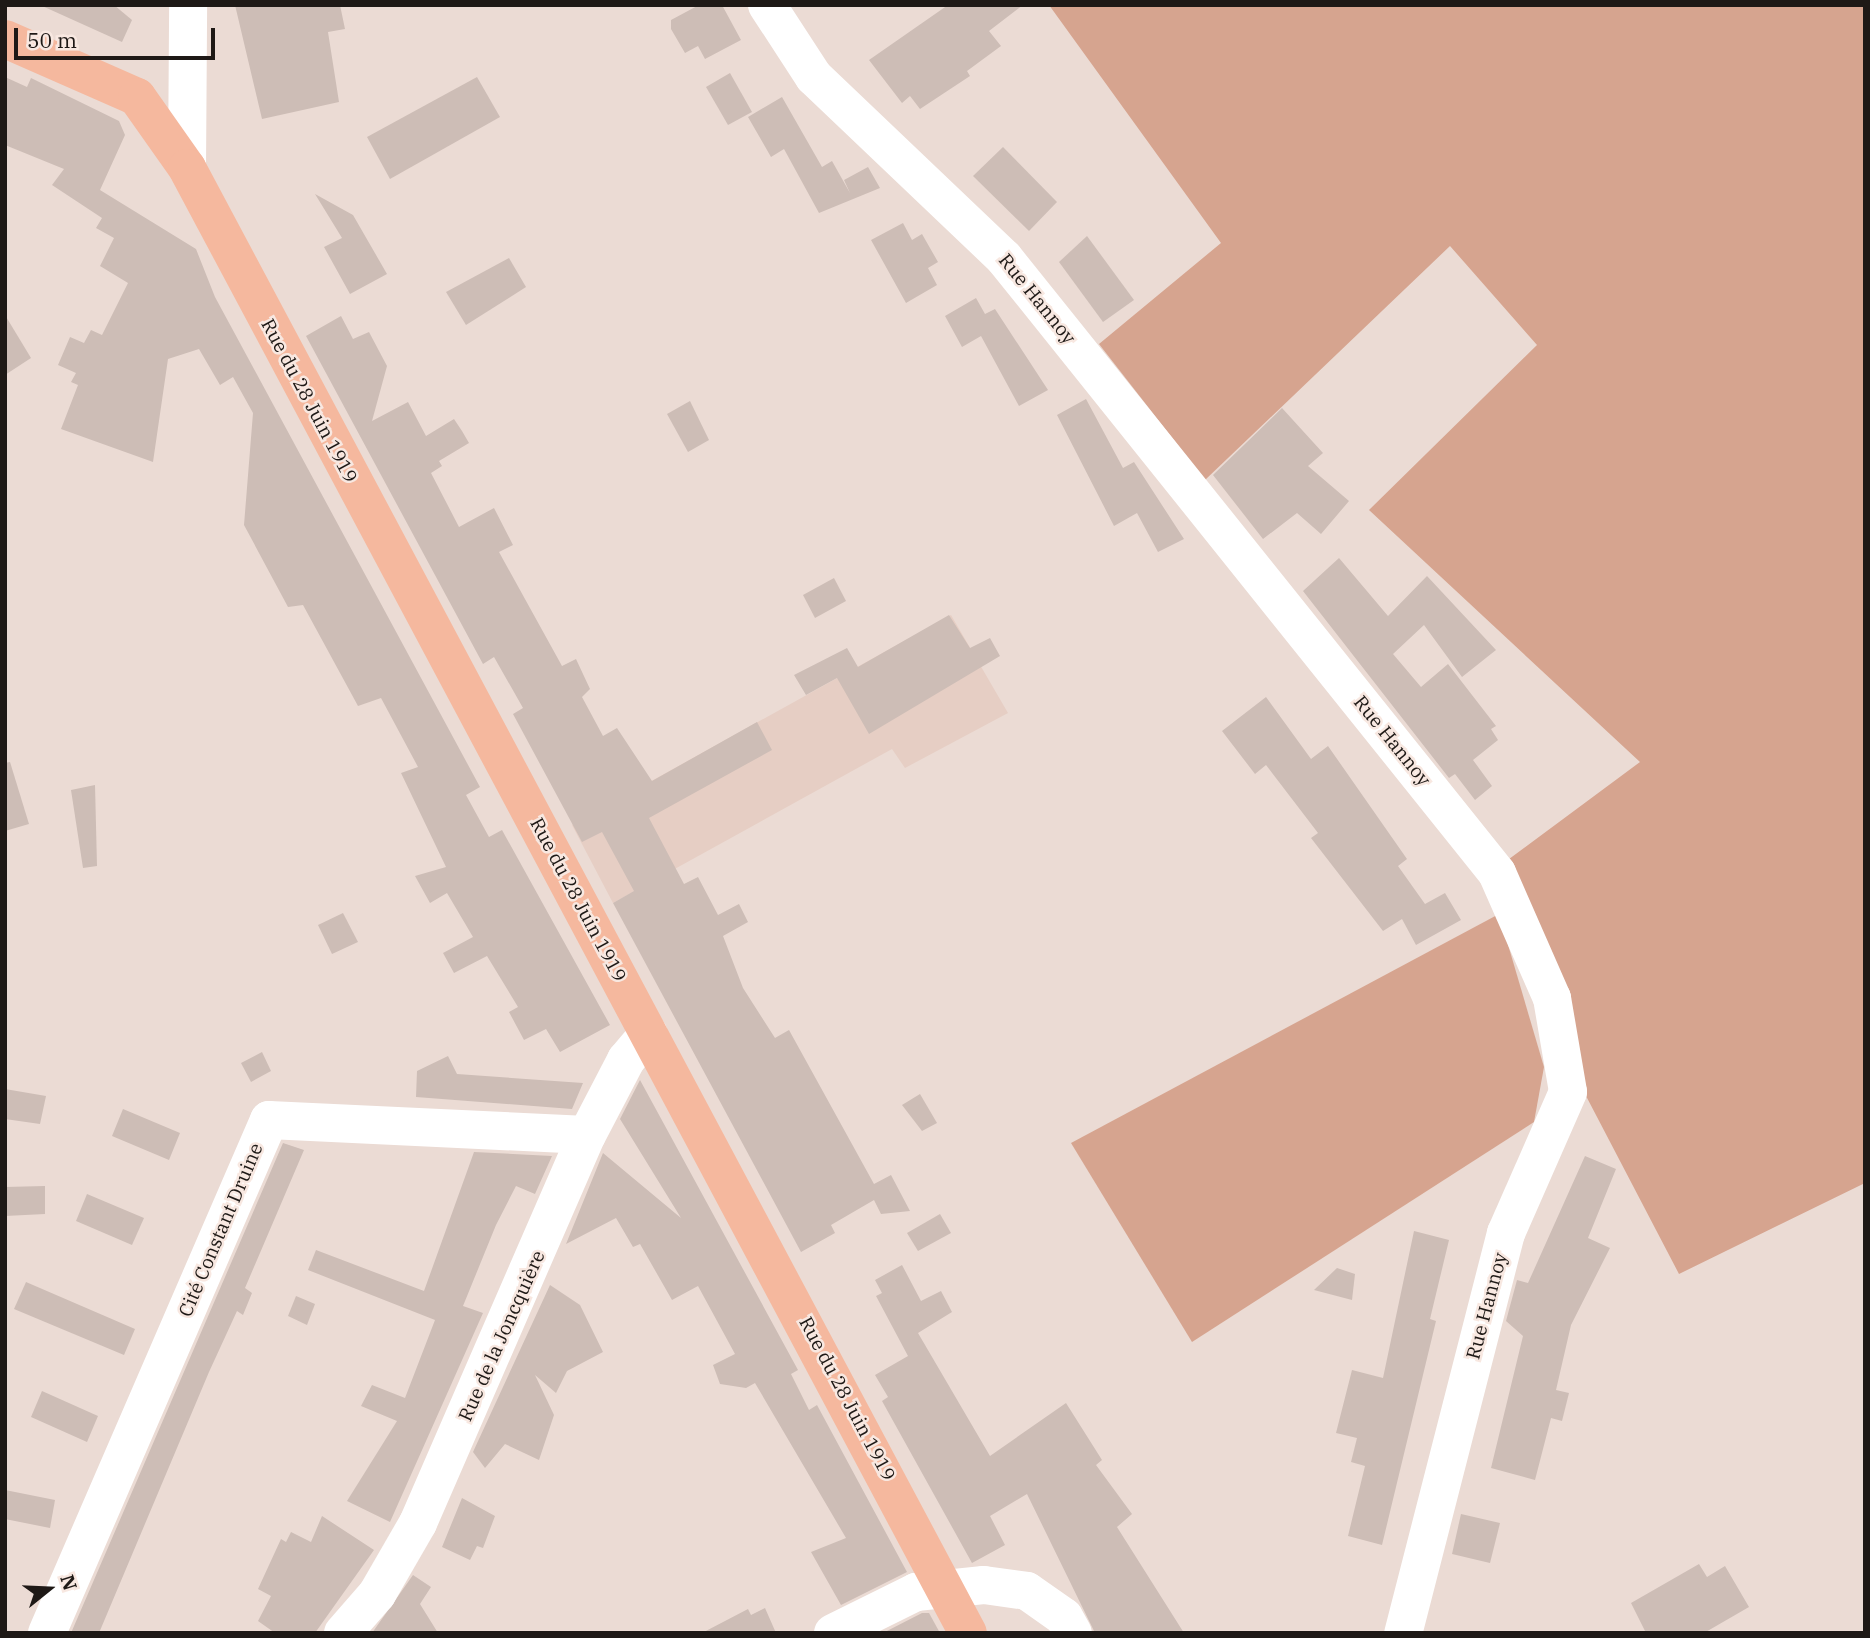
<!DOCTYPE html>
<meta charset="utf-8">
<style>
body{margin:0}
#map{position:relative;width:1870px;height:1638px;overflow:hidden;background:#ebdbd4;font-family:"IBM Plex Serif",serif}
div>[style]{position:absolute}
.built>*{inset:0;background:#e6cec4}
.green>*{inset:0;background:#d6a48f}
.building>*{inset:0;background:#cdbdb6}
.minor>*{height:38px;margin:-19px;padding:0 19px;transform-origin:19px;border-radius:19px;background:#fff}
.major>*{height:38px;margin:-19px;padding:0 19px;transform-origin:19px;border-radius:19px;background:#f5b89e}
span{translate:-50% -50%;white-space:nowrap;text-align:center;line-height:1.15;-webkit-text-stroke:5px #f8e8e1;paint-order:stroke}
.street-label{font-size:19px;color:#1e1916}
.frame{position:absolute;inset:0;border:7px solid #1e1916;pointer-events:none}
.north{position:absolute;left:14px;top:1554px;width:70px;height:70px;-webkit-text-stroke:5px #f8e8e1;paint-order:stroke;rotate:72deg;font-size:19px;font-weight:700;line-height:28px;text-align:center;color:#1e1916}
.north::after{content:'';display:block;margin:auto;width:24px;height:32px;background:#1e1916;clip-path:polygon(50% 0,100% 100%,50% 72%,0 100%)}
.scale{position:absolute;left:14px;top:28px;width:201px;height:32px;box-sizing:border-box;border:4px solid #1e1916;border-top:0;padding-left:9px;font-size:21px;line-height:24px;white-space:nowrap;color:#1e1916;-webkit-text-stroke:5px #f8e8e1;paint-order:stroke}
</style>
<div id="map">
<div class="built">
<div style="clip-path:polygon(951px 615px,1008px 713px,905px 768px,892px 749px,613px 903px,572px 825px)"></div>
</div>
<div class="green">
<div style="clip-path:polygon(1049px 5px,1865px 5px,1865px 1183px,1679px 1274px,1585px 1094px,1505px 862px,1640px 762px,1369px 510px,1537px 345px,1450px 246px,1205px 480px,1099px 344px,1221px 243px)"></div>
<div style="clip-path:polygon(1499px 914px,1544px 1067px,1534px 1122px,1192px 1342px,1071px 1143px)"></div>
</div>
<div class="building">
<div style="clip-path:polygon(40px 5px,114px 5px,132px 20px,122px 42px)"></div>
<div style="clip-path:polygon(235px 5px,340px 5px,345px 29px,328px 32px,339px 102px,262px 119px)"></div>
<div style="clip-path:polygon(699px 5px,722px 5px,741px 40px,705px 59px,698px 46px,685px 53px,671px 29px,671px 20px)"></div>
<div style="clip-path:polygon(948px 5px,1023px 5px,989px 31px,1001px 46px,967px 71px,970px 76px,920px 109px,910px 96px,902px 103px,869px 60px)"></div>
<div style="clip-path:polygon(730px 73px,752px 112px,728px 125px,706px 87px)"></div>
<div style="clip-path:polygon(5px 77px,27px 87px,31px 78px,119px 121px,125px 135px,100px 190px,196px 249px,215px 297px,480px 787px,466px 795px,489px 837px,502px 830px,610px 1025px,560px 1052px,546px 1029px,524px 1040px,509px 1012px,518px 1007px,487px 956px,454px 973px,443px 953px,473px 937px,447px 893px,430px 903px,415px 876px,446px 867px,401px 773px,418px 767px,381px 698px,358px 706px,303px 605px,288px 607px,244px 525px,253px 413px,233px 377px,220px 385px,199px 349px,168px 359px,153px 462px,61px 429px,78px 385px,71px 382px,76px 373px,58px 365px,70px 337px,84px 343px,91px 330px,102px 335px,128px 283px,100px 266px,114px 238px,96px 228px,102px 218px,52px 185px,64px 169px,5px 145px)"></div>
<div style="clip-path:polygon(477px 77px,500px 117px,390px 179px,367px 137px)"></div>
<div style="clip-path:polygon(782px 97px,822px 167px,832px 161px,850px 193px,844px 180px,868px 167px,880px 188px,819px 213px,784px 149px,771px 157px,748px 117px)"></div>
<div style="clip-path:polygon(1003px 147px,1057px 202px,1029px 231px,973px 176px)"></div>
<div style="clip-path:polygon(315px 194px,353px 215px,387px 274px,350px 294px,324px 247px,342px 238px)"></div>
<div style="clip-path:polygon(903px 223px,912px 240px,922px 234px,938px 262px,928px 268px,937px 285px,906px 303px,871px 240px)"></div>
<div style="clip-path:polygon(1087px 236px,1134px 300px,1103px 322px,1059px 262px)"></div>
<div style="clip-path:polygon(509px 258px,526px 287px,466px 325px,446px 292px)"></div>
<div style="clip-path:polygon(976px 298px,985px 314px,995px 309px,1048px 390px,1019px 406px,981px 336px,962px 347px,945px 316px)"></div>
<div style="clip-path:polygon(5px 315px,31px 358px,5px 375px)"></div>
<div style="clip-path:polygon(341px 316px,353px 339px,369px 332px,387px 366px,372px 421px,408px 402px,426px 436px,454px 419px,462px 431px,469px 443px,439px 461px,442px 466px,431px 473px,459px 527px,494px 508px,513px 545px,499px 552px,562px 666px,576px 659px,590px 689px,582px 697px,603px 736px,617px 728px,652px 781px,757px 722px,772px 750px,649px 818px,684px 884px,698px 877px,718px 915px,739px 904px,748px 922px,723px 936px,743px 988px,775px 1038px,789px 1030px,874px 1184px,891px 1175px,910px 1211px,881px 1214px,874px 1200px,831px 1225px,835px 1233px,801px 1252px,613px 903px,634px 891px,602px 832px,582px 842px,513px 714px,523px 708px,494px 657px,483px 664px,306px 336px)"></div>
<div style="clip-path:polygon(1086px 399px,1123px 468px,1134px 462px,1184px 539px,1158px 552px,1137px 513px,1114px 526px,1057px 415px)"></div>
<div style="clip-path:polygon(690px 401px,709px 440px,688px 452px,667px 414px)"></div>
<div style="clip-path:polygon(1282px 408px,1323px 453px,1308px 466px,1349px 501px,1321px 534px,1297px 513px,1263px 539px,1213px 475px)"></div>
<div style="clip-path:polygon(1339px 558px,1388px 616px,1427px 576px,1496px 650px,1462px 677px,1424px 625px,1393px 654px,1421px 687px,1448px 664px,1496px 726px,1491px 729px,1498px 740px,1473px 760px,1492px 786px,1475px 800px,1455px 774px,1449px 778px,1303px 591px)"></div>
<div style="clip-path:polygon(834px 578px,846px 601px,815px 618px,803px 595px)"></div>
<div style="clip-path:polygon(949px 615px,970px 648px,990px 638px,1000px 656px,869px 734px,837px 678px,806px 695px,794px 675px,847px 648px,858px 667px)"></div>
<div style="clip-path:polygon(1266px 697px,1311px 759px,1328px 746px,1407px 859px,1398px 866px,1425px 904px,1445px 893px,1461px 920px,1416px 945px,1402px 919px,1383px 931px,1311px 838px,1318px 833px,1266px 765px,1255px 774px,1222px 731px)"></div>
<div style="clip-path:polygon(10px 762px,29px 824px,5px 831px,5px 763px)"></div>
<div style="clip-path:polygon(95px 785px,97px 866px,83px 868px,71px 790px)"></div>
<div style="clip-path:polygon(343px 913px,358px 942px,332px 954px,318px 925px)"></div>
<div style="clip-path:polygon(262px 1052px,271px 1071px,251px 1082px,241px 1063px)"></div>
<div style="clip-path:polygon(448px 1056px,457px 1074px,583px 1083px,572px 1109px,416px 1097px,417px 1071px)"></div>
<div style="clip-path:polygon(640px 1080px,798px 1370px,791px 1374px,809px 1410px,817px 1405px,907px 1572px,841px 1605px,811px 1552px,846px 1538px,755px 1383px,746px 1388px,720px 1384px,713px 1365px,735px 1354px,698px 1286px,672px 1300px,640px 1244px,633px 1247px,616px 1218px,566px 1244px,603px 1153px,681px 1218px,620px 1119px)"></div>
<div style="clip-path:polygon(5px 1089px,46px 1096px,40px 1124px,5px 1119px)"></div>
<div style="clip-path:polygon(920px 1094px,937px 1123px,922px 1131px,902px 1105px)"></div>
<div style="clip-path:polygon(123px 1109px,180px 1133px,169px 1160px,112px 1136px)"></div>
<div style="clip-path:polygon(283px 1143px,304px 1150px,245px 1288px,252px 1293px,243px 1315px,237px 1311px,209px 1372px,99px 1633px,71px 1633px)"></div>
<div style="clip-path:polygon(474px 1152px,552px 1156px,535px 1194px,516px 1186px,496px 1225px,463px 1306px,483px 1313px,390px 1522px,347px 1501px,397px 1421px,361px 1406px,372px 1385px,405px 1398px,435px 1320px,308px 1270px,316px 1250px,424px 1291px)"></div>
<div style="clip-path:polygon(1585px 1156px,1616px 1169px,1588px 1238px,1610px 1248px,1571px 1325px,1556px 1390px,1569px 1393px,1562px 1421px,1551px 1418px,1535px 1480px,1491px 1468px,1523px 1336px,1506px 1321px,1517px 1280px,1528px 1283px)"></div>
<div style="clip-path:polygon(45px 1186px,45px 1214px,5px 1216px,5px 1187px)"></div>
<div style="clip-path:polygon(87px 1194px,144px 1218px,132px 1245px,76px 1221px)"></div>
<div style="clip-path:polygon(940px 1214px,951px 1233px,918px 1251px,907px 1233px)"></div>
<div style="clip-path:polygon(1414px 1231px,1449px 1240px,1430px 1319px,1436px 1321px,1382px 1545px,1348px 1536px,1365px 1466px,1351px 1462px,1357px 1438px,1336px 1433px,1352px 1370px,1383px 1378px)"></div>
<div style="clip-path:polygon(902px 1265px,921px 1301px,941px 1291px,952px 1312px,918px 1333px,990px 1456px,1066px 1403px,1102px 1460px,1096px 1465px,1132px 1514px,1117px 1527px,1184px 1633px,1095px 1633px,1027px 1494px,990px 1516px,1005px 1545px,972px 1563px,882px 1401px,888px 1397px,875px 1375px,908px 1356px,876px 1296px,882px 1293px,875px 1280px)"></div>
<div style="clip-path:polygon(1337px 1268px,1355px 1274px,1352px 1300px,1314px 1290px)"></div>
<div style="clip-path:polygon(26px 1282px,135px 1329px,124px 1355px,14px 1309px)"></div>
<div style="clip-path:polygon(550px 1285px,580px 1305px,603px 1352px,567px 1371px,556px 1393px,535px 1375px,554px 1415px,539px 1460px,505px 1444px,485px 1468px,473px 1452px)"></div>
<div style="clip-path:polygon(296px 1296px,315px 1304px,307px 1325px,288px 1316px)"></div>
<div style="clip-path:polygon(42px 1391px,98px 1416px,87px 1442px,31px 1417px)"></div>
<div style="clip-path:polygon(5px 1490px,55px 1500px,50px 1528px,5px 1519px)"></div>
<div style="clip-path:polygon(462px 1498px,495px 1516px,483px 1548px,477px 1546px,470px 1560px,442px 1547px)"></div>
<div style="clip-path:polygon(1461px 1514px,1500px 1523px,1490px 1563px,1452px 1554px)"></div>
<div style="clip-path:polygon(322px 1516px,374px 1550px,315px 1633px,275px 1633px,258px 1621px,271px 1596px,258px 1589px,281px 1539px,286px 1542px,291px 1532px,311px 1542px)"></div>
<div style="clip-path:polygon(1699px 1564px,1707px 1577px,1725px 1566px,1749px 1607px,1704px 1633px,1646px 1633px,1631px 1603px)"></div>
<div style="clip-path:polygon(413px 1575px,431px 1587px,420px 1604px,438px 1633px,372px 1633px)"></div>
<div style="clip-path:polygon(765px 1608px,776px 1633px,702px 1633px,748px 1609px,751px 1615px)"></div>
<div style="clip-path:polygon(929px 1613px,940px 1633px,883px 1633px,922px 1613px)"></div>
</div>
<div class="minor">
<div style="left:767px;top:5px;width:86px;rotate:56.9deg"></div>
<div style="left:814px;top:77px;width:262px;rotate:43.6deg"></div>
<div style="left:1004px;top:258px;width:788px;rotate:51.28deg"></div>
<div style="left:1497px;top:873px;width:137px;rotate:66.3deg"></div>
<div style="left:1552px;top:998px;width:95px;rotate:80.3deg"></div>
<div style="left:1568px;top:1092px;width:154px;rotate:113.7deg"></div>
<div style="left:1506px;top:1233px;width:413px;rotate:104.4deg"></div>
<div style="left:187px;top:168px;width:163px;rotate:-89.6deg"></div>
<div style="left:47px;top:1633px;width:559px;rotate:-66.6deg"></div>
<div style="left:269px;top:1120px;width:318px;rotate:2.7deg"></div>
<div style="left:343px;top:1633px;width:52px;rotate:-48.9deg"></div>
<div style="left:377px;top:1594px;width:82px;rotate:-60deg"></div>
<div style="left:418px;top:1523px;width:423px;rotate:-66.5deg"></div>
<div style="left:587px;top:1135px;width:85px;rotate:-62.5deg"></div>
<div style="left:626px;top:1060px;width:35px;rotate:-50deg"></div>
<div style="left:833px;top:1633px;width:93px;rotate:-26.3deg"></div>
<div style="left:916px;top:1592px;width:68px;rotate:-5.9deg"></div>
<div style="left:984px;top:1585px;width:43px;rotate:7.9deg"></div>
<div style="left:1027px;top:1591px;width:45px;rotate:35.1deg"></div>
<div style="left:1064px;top:1617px;width:18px;rotate:61deg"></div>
</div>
<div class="major">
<div style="left:5px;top:39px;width:144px;rotate:23.7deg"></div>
<div style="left:137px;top:97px;width:87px;rotate:54.8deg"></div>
<div style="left:187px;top:168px;width:1660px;rotate:61.94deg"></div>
</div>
<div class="street-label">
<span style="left:1037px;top:299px;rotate:51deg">Rue Hannoy</span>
<span style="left:309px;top:401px;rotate:62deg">Rue du 28 Juin 1919</span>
<span style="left:1392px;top:741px;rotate:51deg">Rue Hannoy</span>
<span style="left:578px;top:900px;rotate:62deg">Rue du 28 Juin 1919</span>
<span style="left:221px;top:1230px;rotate:-67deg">Cité Constant Druine</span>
<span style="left:1487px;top:1306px;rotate:-75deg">Rue Hannoy</span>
<span style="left:502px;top:1336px;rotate:-66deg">Rue de la Joncquière</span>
<span style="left:847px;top:1399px;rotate:62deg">Rue du 28 Juin 1919</span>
</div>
<div class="frame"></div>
<div class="north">N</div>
<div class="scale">50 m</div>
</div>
